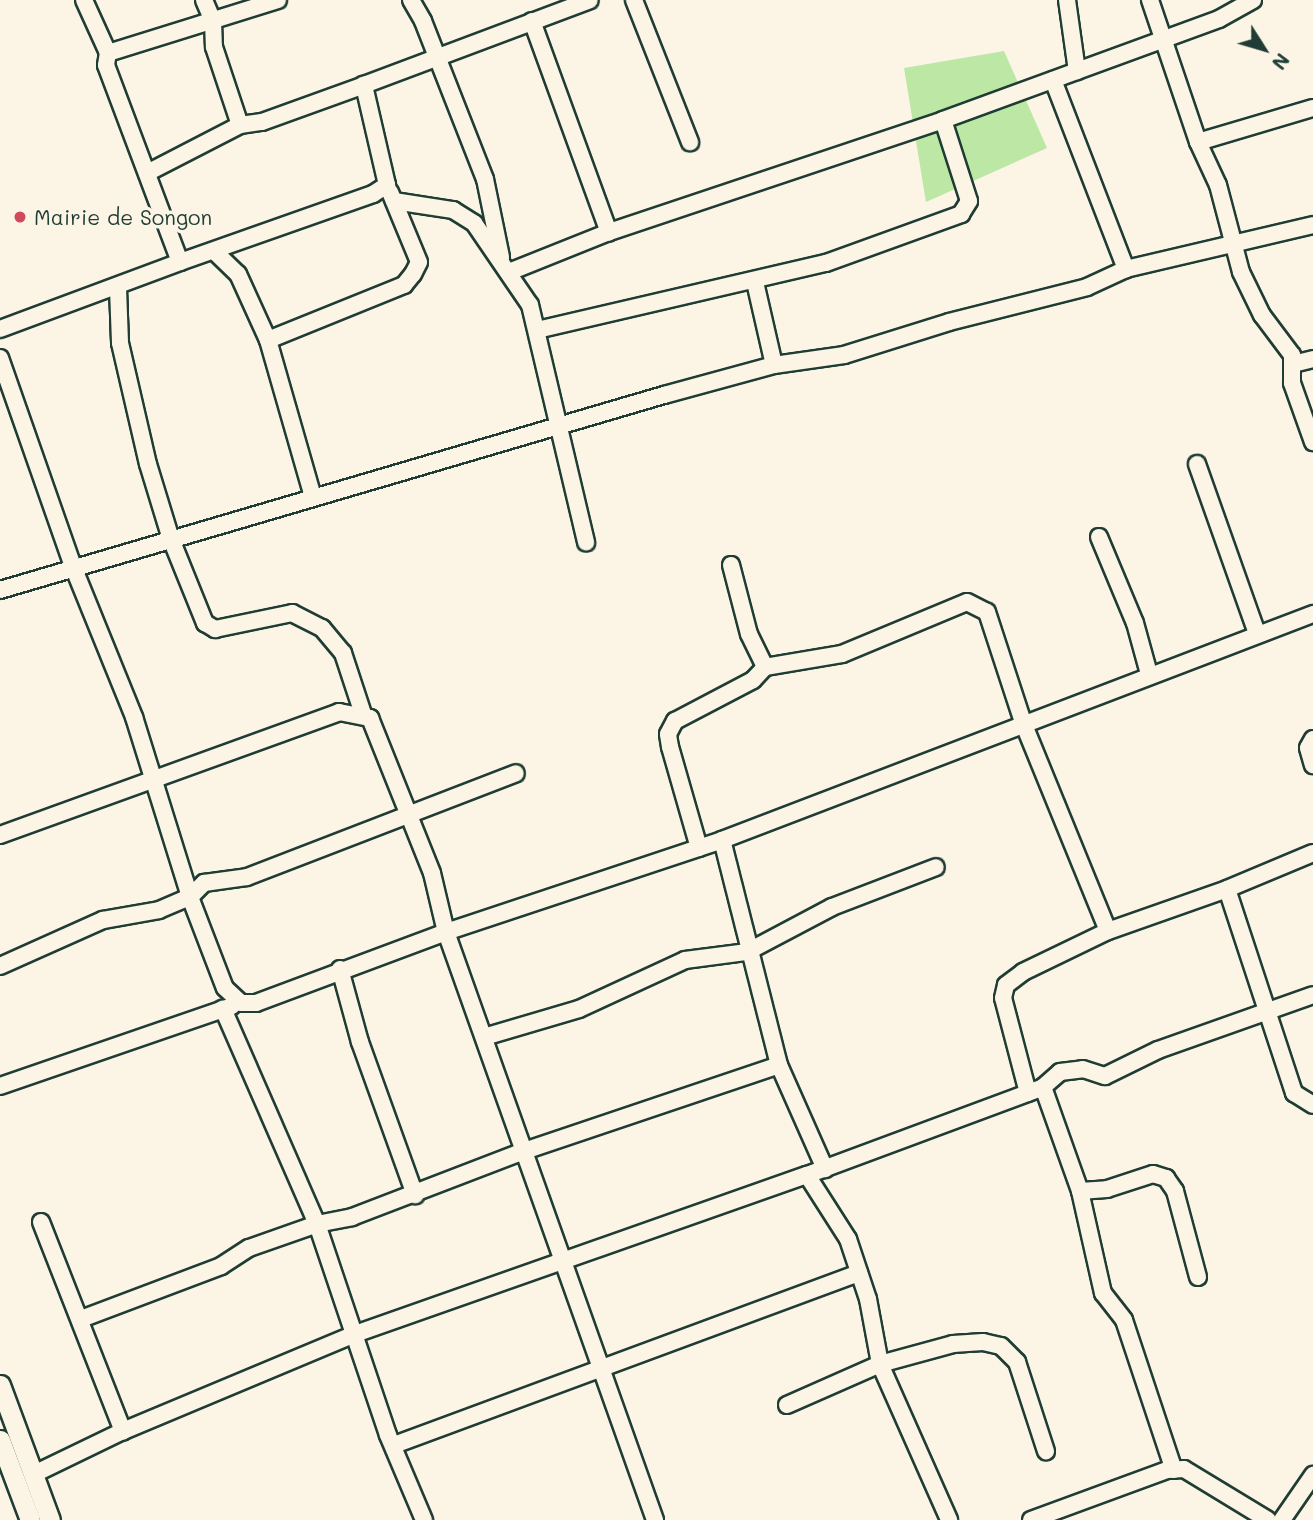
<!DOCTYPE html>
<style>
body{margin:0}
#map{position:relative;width:1313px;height:1520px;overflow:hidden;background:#fcf5e5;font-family:Mali,sans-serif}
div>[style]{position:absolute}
.green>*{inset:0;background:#bce7a4}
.roads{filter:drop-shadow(2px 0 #1f3d34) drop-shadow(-2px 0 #1f3d34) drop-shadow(0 2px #1f3d34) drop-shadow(0 -2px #1f3d34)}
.minor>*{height:16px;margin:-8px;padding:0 8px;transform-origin:8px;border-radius:8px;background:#fcf5e5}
.major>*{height:19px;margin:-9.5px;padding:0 9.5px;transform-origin:9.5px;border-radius:9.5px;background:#fcf5e5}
.dots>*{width:19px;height:19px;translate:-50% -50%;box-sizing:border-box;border:4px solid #fcf5e5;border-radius:50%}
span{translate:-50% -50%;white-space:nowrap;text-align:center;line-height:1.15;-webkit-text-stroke:7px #fcf5e5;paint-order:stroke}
.poi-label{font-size:21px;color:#1f3d34}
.left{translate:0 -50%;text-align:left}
.north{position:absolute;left:1229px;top:14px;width:70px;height:70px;-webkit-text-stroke:5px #fcf5e5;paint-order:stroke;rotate:127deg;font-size:19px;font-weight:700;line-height:28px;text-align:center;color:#1f3d34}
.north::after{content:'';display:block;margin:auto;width:24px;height:32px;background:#1f3d34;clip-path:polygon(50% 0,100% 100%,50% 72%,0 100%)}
</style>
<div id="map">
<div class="green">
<div style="clip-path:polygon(1004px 51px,1047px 148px,926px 202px,904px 68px)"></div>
</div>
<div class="roads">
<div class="minor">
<div style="left:84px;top:0;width:58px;rotate:65.6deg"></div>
<div style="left:204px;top:0;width:23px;rotate:67deg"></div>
<div style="left:213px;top:21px;width:26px;rotate:88deg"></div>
<div style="left:214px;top:47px;width:82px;rotate:71.6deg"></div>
<div style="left:411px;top:0;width:24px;rotate:60deg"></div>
<div style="left:423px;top:21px;width:170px;rotate:68.6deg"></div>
<div style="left:485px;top:179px;width:80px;rotate:78.4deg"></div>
<div style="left:634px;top:0;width:153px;rotate:68.5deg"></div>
<div style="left:1067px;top:0;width:72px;rotate:82deg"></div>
<div style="left:1150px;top:0;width:150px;rotate:71.3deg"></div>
<div style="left:1198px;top:142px;width:47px;rotate:65.1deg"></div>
<div style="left:1218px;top:185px;width:90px;rotate:75.2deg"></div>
<div style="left:1241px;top:272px;width:48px;rotate:64deg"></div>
<div style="left:1262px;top:315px;width:50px;rotate:53.1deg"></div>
<div style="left:1292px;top:355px;width:28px;rotate:90deg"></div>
<div style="left:1292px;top:383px;width:63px;rotate:70.4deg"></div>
<div style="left:532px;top:21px;width:225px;rotate:70deg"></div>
<div style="left:1053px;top:80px;width:203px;rotate:68.9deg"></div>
<div style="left:1198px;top:142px;width:120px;rotate:-16.5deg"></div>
<div style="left:147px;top:173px;width:105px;rotate:-27.3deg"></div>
<div style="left:240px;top:125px;width:22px;rotate:-8deg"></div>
<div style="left:262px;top:122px;width:109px;rotate:-19.9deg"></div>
<div style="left:394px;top:201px;width:60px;rotate:8.7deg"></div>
<div style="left:453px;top:210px;width:25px;rotate:32deg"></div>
<div style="left:474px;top:223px;width:99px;rotate:55.7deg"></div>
<div style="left:530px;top:305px;width:244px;rotate:76.7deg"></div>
<div style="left:214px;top:251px;width:33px;rotate:44deg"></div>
<div style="left:238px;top:274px;width:72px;rotate:65.6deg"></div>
<div style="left:268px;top:340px;width:163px;rotate:74deg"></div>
<div style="left:180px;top:262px;width:205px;rotate:-19.4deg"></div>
<div style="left:373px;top:194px;width:17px;rotate:-33deg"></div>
<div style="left:387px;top:185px;width:103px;rotate:-103deg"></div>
<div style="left:364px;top:85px;width:241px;rotate:-20.6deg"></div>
<div style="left:509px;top:272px;width:108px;rotate:-21.8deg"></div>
<div style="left:609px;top:232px;width:352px;rotate:-18.5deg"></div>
<div style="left:943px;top:120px;width:294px;rotate:-20.1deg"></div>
<div style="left:1219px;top:19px;width:39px;rotate:-29deg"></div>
<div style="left:755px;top:282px;width:85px;rotate:77.1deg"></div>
<div style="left:118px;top:288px;width:55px;rotate:87.9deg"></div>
<div style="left:120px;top:343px;width:124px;rotate:77deg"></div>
<div style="left:148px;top:464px;width:78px;rotate:73deg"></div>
<div style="left:171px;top:539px;width:91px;rotate:68deg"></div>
<div style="left:205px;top:623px;width:12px;rotate:31deg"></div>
<div style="left:215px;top:629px;width:79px;rotate:-11.7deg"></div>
<div style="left:292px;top:613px;width:34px;rotate:27deg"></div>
<div style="left:322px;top:628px;width:33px;rotate:50deg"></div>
<div style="left:343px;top:653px;width:64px;rotate:71.8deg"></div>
<div style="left:0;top:329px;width:192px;rotate:-20.4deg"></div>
<div style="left:180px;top:262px;width:210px;rotate:-110.6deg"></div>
<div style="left:106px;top:65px;width:12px;rotate:-81deg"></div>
<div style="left:108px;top:53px;width:178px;rotate:-17.3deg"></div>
<div style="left:537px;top:330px;width:297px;rotate:-13.1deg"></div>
<div style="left:826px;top:263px;width:144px;rotate:-19.9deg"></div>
<div style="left:961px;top:214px;width:15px;rotate:-58deg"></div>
<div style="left:969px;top:201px;width:85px;rotate:-107.8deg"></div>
<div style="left:268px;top:340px;width:147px;rotate:-22deg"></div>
<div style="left:404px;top:285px;width:14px;rotate:-51deg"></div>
<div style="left:413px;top:274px;width:13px;rotate:-63deg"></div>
<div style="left:419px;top:262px;width:76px;rotate:-112.5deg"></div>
<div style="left:0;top:358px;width:224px;rotate:70.7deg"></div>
<div style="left:74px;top:569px;width:160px;rotate:67.9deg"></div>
<div style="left:134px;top:717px;width:189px;rotate:72.7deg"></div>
<div style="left:190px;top:897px;width:97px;rotate:69deg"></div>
<div style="left:225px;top:988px;width:22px;rotate:43deg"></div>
<div style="left:241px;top:1003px;width:15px"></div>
<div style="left:256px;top:1003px;width:203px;rotate:-20.5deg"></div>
<div style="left:446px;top:932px;width:291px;rotate:-18.4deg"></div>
<div style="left:722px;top:840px;width:633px;rotate:-20.93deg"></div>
<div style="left:1293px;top:364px;width:21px;rotate:-14deg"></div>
<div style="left:1197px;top:464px;width:179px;rotate:70.5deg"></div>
<div style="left:1099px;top:537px;width:93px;rotate:67.3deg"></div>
<div style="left:1135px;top:623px;width:53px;rotate:74.6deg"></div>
<div style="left:731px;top:565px;width:71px;rotate:75.4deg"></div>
<div style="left:749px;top:634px;width:37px;rotate:64deg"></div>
<div style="left:0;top:590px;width:692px;rotate:-16.37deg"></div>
<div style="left:664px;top:395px;width:114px;rotate:-15.3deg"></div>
<div style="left:774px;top:365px;width:71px;rotate:-8.1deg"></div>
<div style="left:844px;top:355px;width:110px;rotate:-17.4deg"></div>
<div style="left:949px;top:322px;width:142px;rotate:-14.2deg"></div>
<div style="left:1087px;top:287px;width:43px;rotate:-24.8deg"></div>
<div style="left:1126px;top:269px;width:192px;rotate:-13.2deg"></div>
<div style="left:1313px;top:739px;width:10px;rotate:119deg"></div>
<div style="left:1308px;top:748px;width:18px;rotate:74deg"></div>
<div style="left:0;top:835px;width:361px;rotate:-19.9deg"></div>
<div style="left:339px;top:712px;width:32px;rotate:11deg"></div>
<div style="left:370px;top:718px;width:167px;rotate:68.2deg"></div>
<div style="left:432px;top:873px;width:61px;rotate:76.7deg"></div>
<div style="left:446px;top:932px;width:624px;rotate:70.43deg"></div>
<div style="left:699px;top:848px;width:105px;rotate:-106deg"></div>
<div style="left:670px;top:747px;width:13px;rotate:-99deg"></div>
<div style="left:668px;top:734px;width:15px;rotate:-62deg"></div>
<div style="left:675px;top:721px;width:88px;rotate:-27.7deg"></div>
<div style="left:753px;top:680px;width:18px;rotate:-47deg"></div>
<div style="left:765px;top:667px;width:78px;rotate:-9.6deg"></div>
<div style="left:842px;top:654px;width:135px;rotate:-22.6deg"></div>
<div style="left:967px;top:602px;width:22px;rotate:27deg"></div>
<div style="left:987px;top:612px;width:119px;rotate:71.9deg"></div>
<div style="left:1024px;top:725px;width:222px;rotate:67.8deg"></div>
<div style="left:1313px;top:853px;width:93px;rotate:157.3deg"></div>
<div style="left:1227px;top:889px;width:215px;rotate:71.8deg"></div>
<div style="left:1294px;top:1093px;width:22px;rotate:32deg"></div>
<div style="left:0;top:966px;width:113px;rotate:-24.1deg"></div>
<div style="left:103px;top:920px;width:57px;rotate:-10.1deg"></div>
<div style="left:159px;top:910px;width:34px;rotate:-23deg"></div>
<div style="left:190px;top:897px;width:20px;rotate:-45deg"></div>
<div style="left:204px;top:883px;width:43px;rotate:-7.9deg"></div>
<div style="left:247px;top:877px;width:288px;rotate:-21.1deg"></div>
<div style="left:340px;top:969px;width:76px;rotate:74.7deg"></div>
<div style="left:360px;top:1042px;width:163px;rotate:70.2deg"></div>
<div style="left:484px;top:1037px;width:99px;rotate:-16.4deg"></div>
<div style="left:579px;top:1009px;width:117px;rotate:-24.8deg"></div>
<div style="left:685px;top:960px;width:63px;rotate:-7.4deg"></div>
<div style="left:747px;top:952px;width:96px;rotate:-27.9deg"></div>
<div style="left:832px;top:907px;width:111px;rotate:-21deg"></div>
<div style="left:779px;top:1065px;width:114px;rotate:66.1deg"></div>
<div style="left:0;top:1086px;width:245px;rotate:-19deg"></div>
<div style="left:1043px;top:1087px;width:110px;rotate:70.4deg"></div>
<div style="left:1080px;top:1191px;width:105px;rotate:77.3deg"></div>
<div style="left:1103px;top:1293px;width:34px;rotate:52deg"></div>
<div style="left:1124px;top:1320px;width:158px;rotate:71.6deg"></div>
<div style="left:1028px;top:1093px;width:98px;rotate:-104.7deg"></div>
<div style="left:1003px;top:998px;width:13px;rotate:-77deg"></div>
<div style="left:1006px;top:985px;width:21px;rotate:-37deg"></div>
<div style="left:1023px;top:972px;width:94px;rotate:-25.8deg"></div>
<div style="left:1108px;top:931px;width:126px;rotate:-19.4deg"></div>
<div style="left:807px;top:1175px;width:76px;rotate:57.4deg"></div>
<div style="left:848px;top:1239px;width:63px;rotate:71.6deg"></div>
<div style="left:868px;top:1299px;width:66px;rotate:79.5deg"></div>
<div style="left:880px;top:1364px;width:171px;rotate:66.1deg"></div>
<div style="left:1080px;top:1191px;width:27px;rotate:-4deg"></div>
<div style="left:1107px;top:1189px;width:48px;rotate:-18.1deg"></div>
<div style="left:1153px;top:1174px;width:14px;rotate:17deg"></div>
<div style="left:1166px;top:1178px;width:16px;rotate:55deg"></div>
<div style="left:1175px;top:1191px;width:89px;rotate:75deg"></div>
<div style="left:41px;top:1222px;width:225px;rotate:68.6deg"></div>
<div style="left:81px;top:1319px;width:150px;rotate:-20.7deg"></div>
<div style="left:221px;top:1266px;width:33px;rotate:-33deg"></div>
<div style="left:249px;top:1248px;width:72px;rotate:-19.4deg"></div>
<div style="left:317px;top:1224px;width:235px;rotate:-113.6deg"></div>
<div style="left:787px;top:1405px;width:102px;rotate:-23.8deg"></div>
<div style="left:880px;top:1364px;width:76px;rotate:-15.3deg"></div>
<div style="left:953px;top:1344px;width:30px;rotate:-4deg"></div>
<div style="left:983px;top:1342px;width:18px;rotate:13deg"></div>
<div style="left:1001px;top:1346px;width:23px;rotate:45deg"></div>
<div style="left:1017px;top:1362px;width:94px;rotate:72deg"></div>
<div style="left:394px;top:1445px;width:496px;rotate:-20.3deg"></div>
<div style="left:34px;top:1474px;width:99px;rotate:-25.8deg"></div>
<div style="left:123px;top:1431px;width:251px;rotate:-22.7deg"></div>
<div style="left:355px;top:1334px;width:479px;rotate:-19.4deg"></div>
<div style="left:807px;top:1175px;width:252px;rotate:-20.4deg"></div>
<div style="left:1043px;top:1087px;width:23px;rotate:-41deg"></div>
<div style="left:1060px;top:1072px;width:23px;rotate:-7deg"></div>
<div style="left:1083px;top:1069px;width:23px;rotate:18deg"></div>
<div style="left:1105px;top:1076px;width:59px;rotate:-26.1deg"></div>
<div style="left:1158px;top:1050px;width:164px;rotate:-19.5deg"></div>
<div style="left:424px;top:1520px;width:92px;rotate:-113deg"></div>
<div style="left:388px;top:1435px;width:223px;rotate:-108.6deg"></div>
<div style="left:317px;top:1224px;width:36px;rotate:-11deg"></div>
<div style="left:352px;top:1217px;width:181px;rotate:-21deg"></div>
<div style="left:521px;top:1152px;width:272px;rotate:-18.6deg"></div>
<div style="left:779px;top:1065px;width:232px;rotate:-104.2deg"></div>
<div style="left:1031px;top:1520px;width:145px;rotate:-20.2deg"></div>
<div style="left:1167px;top:1470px;width:17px;rotate:-3deg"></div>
<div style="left:1184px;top:1469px;width:98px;rotate:31.3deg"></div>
<div style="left:1282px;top:1520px;width:55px;rotate:-55.4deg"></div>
</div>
<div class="major">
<div style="left:0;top:1385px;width:144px;rotate:69.7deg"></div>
<div style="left:0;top:1440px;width:85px;rotate:69.4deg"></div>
</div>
</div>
<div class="dots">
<div style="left:20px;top:217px;background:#d1495b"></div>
</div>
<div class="poi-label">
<span class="left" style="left:34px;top:217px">Mairie de Songon</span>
</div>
<div class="north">N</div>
</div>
